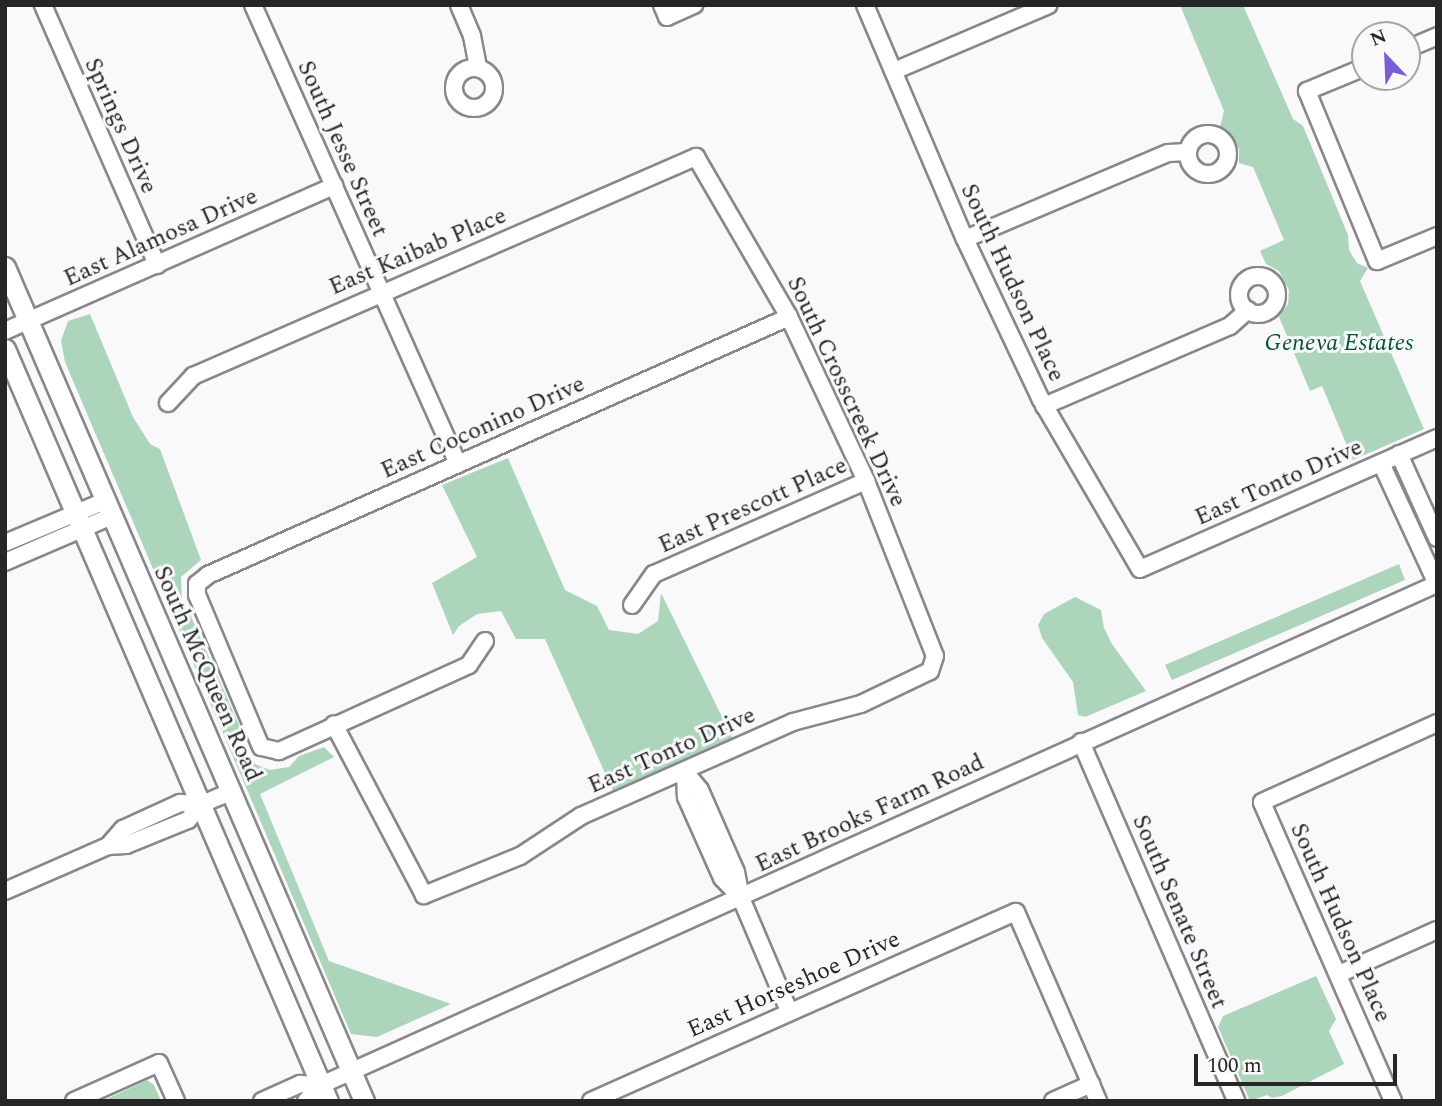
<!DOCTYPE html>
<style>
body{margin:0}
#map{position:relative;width:1442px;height:1106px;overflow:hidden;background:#f9f9fc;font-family:Spectral,serif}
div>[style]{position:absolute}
.green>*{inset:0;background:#acd5bb}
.roads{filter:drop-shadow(2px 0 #88888b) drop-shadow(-2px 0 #88888b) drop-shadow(0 2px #88888b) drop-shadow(0 -2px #88888b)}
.minor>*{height:16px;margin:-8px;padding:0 8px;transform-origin:8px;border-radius:8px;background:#fff}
.minor>.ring{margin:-8px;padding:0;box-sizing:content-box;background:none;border:16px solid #fff;border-radius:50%}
.major>*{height:19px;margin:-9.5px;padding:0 9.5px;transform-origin:9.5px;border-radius:9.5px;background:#fff}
span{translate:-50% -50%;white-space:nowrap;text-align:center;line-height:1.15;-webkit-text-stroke:6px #f9f9fc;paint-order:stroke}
.street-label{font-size:24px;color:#262627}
.park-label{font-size:24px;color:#015532;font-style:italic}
.frame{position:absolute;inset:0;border:7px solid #262627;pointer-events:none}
.north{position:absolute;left:1351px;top:21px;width:70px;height:70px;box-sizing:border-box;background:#f9f9fc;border:2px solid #a5a5a7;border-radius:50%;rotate:337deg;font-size:19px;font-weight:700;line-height:28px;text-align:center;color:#262627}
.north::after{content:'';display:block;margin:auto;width:24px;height:32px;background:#7b5cd7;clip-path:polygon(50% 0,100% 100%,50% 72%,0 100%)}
.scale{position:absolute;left:1194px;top:1054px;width:203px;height:32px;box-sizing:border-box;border:4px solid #262627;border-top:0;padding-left:9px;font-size:21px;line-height:24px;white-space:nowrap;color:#262627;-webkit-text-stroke:5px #f9f9fc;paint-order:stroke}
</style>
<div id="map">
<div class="green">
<div style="clip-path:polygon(1180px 5px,1243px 5px,1293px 119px,1303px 126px,1348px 235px,1349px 250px,1357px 263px,1368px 268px,1360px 281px,1424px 429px,1353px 460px,1322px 386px,1310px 391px,1279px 317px,1288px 304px,1289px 290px,1279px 271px,1266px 264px,1260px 251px,1284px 240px,1253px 167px,1239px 163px,1239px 149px,1227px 129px,1220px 127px,1224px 111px)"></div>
<div style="clip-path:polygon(90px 314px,133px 417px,150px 444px,160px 449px,201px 560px,181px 577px,182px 606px,190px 614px,240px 727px,242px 746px,255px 764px,270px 770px,289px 767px,299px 756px,324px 747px,334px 757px,260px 794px,329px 961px,451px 1004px,377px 1037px,351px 1034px,65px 362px,61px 341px,68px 321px)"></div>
<div style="clip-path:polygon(508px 458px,565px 590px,597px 606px,609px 630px,638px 634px,658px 621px,661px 593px,733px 739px,613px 791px,545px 639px,516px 639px,501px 611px,477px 614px,459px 626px,453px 635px,432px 583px,477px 557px,442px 485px)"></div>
<div style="clip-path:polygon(1399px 564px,1405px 580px,1172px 680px,1165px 665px)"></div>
<div style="clip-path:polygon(1075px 597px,1101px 610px,1104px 628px,1112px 644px,1146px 691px,1085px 717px,1078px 715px,1073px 682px,1042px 638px,1038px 625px,1044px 614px)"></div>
<div style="clip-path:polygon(1316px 976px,1336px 1019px,1329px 1031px,1344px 1064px,1282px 1096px,1272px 1098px,1267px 1095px,1250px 1101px,1218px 1027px,1223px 1016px)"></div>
<div style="clip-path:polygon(147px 1080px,154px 1085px,161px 1101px,103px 1101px)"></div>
</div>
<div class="roads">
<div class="minor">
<div style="left:43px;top:5px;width:284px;rotate:66.3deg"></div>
<div style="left:253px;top:5px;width:503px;rotate:65.93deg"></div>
<div style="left:459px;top:5px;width:34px;rotate:67deg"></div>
<div style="left:472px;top:36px;width:33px;rotate:79deg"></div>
<div style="left:662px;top:5px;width:13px;rotate:67deg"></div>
<div style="left:667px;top:17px;width:30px;rotate:-24deg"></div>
<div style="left:865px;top:5px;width:254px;rotate:66.9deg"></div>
<div style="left:965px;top:239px;width:176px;rotate:64.7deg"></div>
<div style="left:1040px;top:398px;width:198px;rotate:59.7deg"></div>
<div style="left:1140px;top:569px;width:325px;rotate:-23.8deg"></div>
<div style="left:1407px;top:49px;width:33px;rotate:-23deg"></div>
<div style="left:1365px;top:67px;width:63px;rotate:157.5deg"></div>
<div style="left:1307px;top:91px;width:184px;rotate:67.6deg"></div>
<div style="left:1377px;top:261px;width:65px;rotate:-22.6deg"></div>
<div class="ring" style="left:454px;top:68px;width:24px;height:24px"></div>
<div style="left:894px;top:71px;width:168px;rotate:-23.1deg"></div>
<div class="ring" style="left:1188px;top:134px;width:24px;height:24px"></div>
<div style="left:965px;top:239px;width:220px;rotate:-23deg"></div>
<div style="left:1168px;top:153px;width:20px;rotate:-3deg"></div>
<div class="ring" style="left:1239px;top:276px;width:22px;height:22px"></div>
<div style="left:5px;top:331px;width:360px;rotate:-23.8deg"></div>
<div style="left:168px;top:403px;width:37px;rotate:-47deg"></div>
<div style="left:193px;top:376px;width:549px;rotate:-23.53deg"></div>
<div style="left:696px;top:157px;width:185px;rotate:59.8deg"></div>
<div style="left:789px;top:317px;width:181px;rotate:64.8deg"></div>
<div style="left:866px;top:481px;width:188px;rotate:68.5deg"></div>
<div style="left:935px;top:656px;width:16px;rotate:108deg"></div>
<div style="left:930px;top:671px;width:76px;rotate:154.4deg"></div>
<div style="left:861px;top:704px;width:70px;rotate:165.2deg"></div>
<div style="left:793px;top:722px;width:232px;rotate:156.1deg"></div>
<div style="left:581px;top:816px;width:73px;rotate:146.7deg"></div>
<div style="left:520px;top:856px;width:104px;rotate:157.9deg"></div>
<div style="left:424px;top:895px;width:193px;rotate:-117.8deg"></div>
<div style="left:1044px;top:406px;width:202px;rotate:-23.3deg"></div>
<div style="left:1230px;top:326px;width:24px;rotate:-42deg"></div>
<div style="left:1399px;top:454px;width:92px;rotate:65.7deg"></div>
<div style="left:1381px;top:463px;width:133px;rotate:65.2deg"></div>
<div style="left:5px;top:543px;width:108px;rotate:-22.8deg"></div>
<div style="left:5px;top:562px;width:116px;rotate:-23.3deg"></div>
<div style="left:632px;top:605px;width:38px;rotate:-55deg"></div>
<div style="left:654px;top:574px;width:232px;rotate:-23.7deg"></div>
<div style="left:485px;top:641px;width:29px;rotate:124deg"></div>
<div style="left:469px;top:665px;width:209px;rotate:155.6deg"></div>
<div style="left:279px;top:751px;width:18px;rotate:-167deg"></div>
<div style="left:261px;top:747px;width:165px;rotate:-112.8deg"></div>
<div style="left:197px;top:595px;width:11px;rotate:-90deg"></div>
<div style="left:197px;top:584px;width:14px;rotate:-39deg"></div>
<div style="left:208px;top:575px;width:636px;rotate:-23.94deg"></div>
<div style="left:1081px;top:742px;width:391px;rotate:66.6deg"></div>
<div style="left:685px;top:772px;width:23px;rotate:50deg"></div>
<div style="left:700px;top:790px;width:90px;rotate:66.3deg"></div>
<div style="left:736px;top:872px;width:26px;rotate:79deg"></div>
<div style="left:741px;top:898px;width:123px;rotate:67deg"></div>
<div style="left:685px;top:772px;width:25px;rotate:88deg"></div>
<div style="left:686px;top:797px;width:89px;rotate:66deg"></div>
<div style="left:722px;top:878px;width:28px;rotate:46deg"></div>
<div style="left:108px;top:846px;width:23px;rotate:-49deg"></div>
<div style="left:123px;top:829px;width:63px;rotate:-24.5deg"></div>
<div style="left:180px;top:803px;width:22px;rotate:3deg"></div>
<div style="left:5px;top:891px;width:112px;rotate:-23.6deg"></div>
<div style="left:108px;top:846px;width:18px;rotate:-3deg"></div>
<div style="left:126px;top:845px;width:67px;rotate:-22deg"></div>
<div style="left:188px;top:820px;width:21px;rotate:-49deg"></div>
<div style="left:202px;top:804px;width:33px;rotate:-23deg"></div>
<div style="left:1339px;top:974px;width:107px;rotate:-24.2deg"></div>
<div style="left:74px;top:1101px;width:93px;rotate:-24.1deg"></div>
<div style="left:159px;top:1063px;width:42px;rotate:65.9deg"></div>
<div style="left:262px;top:1101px;width:42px;rotate:-24.1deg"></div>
<div style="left:300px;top:1084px;width:21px;rotate:3deg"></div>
<div style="left:306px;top:1101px;width:22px;rotate:-47deg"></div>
<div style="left:321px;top:1085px;width:1223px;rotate:-24.18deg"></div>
<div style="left:591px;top:1101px;width:465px;rotate:-24deg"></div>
<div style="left:1016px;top:912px;width:206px;rotate:66.5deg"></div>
<div style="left:1053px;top:1101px;width:42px;rotate:-24.1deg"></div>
<div style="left:1393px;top:1101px;width:326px;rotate:-113.7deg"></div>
<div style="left:1262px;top:802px;width:192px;rotate:-24.3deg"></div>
</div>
<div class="major">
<div style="left:5px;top:267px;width:908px;rotate:66.71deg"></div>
<div style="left:5px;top:349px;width:818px;rotate:66.76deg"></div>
</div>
</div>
<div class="street-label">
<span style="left:120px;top:126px;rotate:66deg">Springs Drive</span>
<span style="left:342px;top:149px;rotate:66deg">South Jesse Street</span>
<span style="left:161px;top:238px;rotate:-24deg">East Alamosa Drive</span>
<span style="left:418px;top:252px;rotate:-23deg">East Kaibab Place</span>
<span style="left:1012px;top:283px;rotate:65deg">South Hudson Place</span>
<span style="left:846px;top:392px;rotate:65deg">South Crosscreek Drive</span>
<span style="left:483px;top:428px;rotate:-24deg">East Coconino Drive</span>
<span style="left:1279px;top:483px;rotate:-24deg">East Tonto Drive</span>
<span style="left:753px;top:506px;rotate:-24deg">East Prescott Place</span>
<span style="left:207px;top:674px;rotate:66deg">South McQueen Road</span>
<span style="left:672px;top:751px;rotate:-24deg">East Tonto Drive</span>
<span style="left:870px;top:814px;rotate:-25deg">East Brooks Farm Road</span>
<span style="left:1179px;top:912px;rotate:67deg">South Senate Street</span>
<span style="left:1340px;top:923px;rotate:66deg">South Hudson Place</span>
<span style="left:794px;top:985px;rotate:-24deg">East Horseshoe Drive</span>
</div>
<div class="park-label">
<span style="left:1339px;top:344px">Geneva Estates</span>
</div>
<div class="frame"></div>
<div class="north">N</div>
<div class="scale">100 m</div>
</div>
